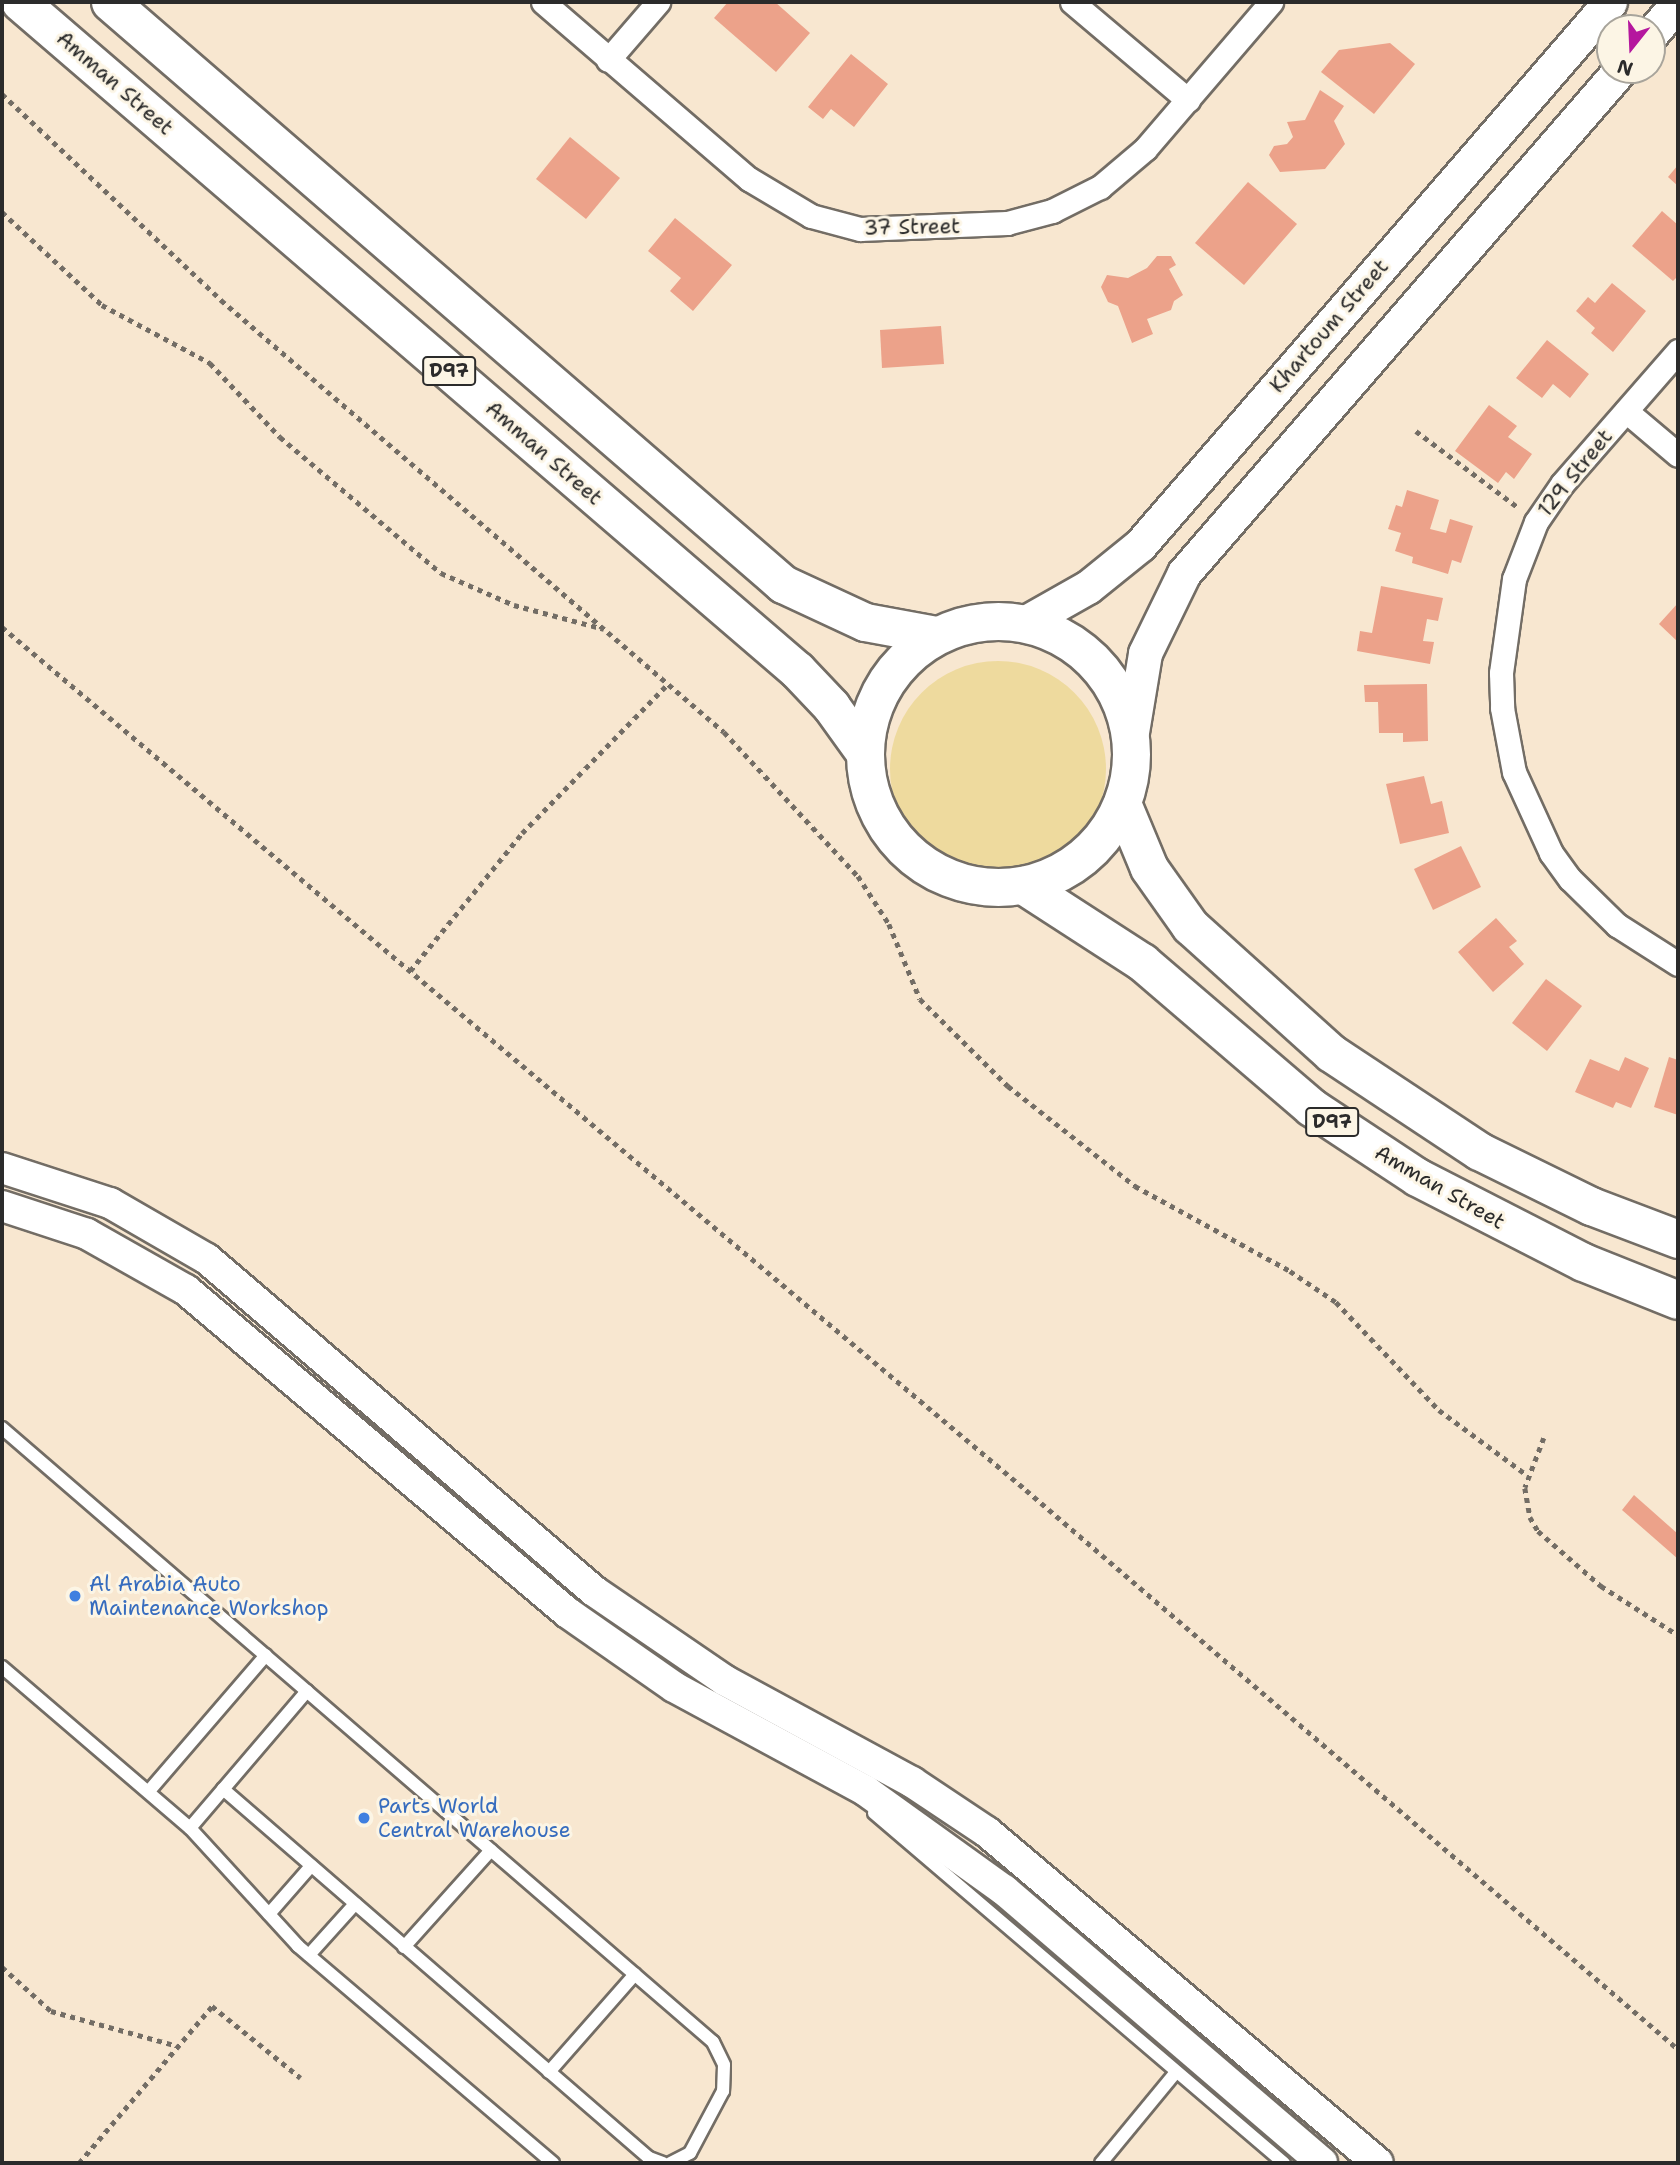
<!DOCTYPE html>
<style>
body{margin:0}
#map{position:relative;width:1680px;height:2165px;overflow:hidden;background:#f8e7d0;font-family:"Shantell Sans",sans-serif}
div>[style]{position:absolute}
.sand>*{inset:0;background:#eeda9e}
.round{border-radius:50%}
.building>*{inset:0;background:#eca28a}
.path>*{height:4.5px;margin-top:-2.25px;transform-origin:0;background:repeating-linear-gradient(90deg,#736d65 0 5px,transparent 0 10px)}
.roads{filter:drop-shadow(2px 0 #736d65) drop-shadow(-2px 0 #736d65) drop-shadow(0 2px #736d65) drop-shadow(0 -2px #736d65)}
.service>*{height:12px;margin:-6px;padding:0 6px;transform-origin:6px;border-radius:6px;background:#fff}
.minor>*{height:23px;margin:-11.5px;padding:0 11.5px;transform-origin:11.5px;border-radius:11.5px;background:#fff}
.tertiary>*{height:30px;margin:-15px;padding:0 15px;transform-origin:15px;border-radius:15px;background:#fff}
.secondary>*{height:33px;margin:-16.5px;padding:0 16.5px;transform-origin:16.5px;border-radius:16.5px;background:#fff}
.primary>*{height:37px;margin:-18.5px;padding:0 18.5px;transform-origin:18.5px;border-radius:18.5px;background:#fff}
.primary>.ring{margin:-18.5px;padding:0;box-sizing:content-box;background:none;border:37px solid #fff;border-radius:50%}
.dots>*{width:19px;height:19px;translate:-50% -50%;box-sizing:border-box;border:4px solid #fcf5e5;border-radius:50%}
span{translate:-50% -50%;white-space:nowrap;text-align:center;line-height:1.15;-webkit-text-stroke:6px #fcf5e5;paint-order:stroke}
.shield-label span{padding:2px 5px;background:#fcf5e5;border:2px solid;border-radius:5px;-webkit-text-stroke-width:0}
.shield-label{font-size:19px;color:#2b2b2b;font-weight:700}
.street-label{font-size:21px;color:#2b2b2b}
.shop-label{font-size:21px;color:#366cbe}
.left{translate:0 -50%;text-align:left}
.frame{position:absolute;inset:0;border:4px solid #2b2b2b;pointer-events:none}
.north{position:absolute;left:1596px;top:14px;width:70px;height:70px;box-sizing:border-box;background:#fcf5e5;border:2px solid #a8a49b;border-radius:50%;rotate:198deg;font-size:19px;font-weight:700;line-height:28px;text-align:center;color:#2b2b2b}
.north::after{content:'';display:block;margin:auto;width:24px;height:32px;background:#b5179e;clip-path:polygon(50% 0,100% 100%,50% 72%,0 100%)}
</style>
<div id="map">
<div class="sand">
<div class="round" style="left:890px;top:661px;width:216px;height:216px"></div>
</div>
<div class="building">
<div style="clip-path:polygon(728px 2px,775px 2px,810px 33px,776px 72px,714px 18px)"></div>
<div style="clip-path:polygon(1390px 43px,1415px 64px,1374px 114px,1321px 72px,1339px 50px)"></div>
<div style="clip-path:polygon(851px 54px,888px 84px,854px 127px,831px 109px,823px 119px,808px 107px)"></div>
<div style="clip-path:polygon(1320px 90px,1344px 106px,1334px 121px,1345px 144px,1325px 169px,1280px 172px,1269px 155px,1274px 146px,1287px 144px,1293px 137px,1287px 122px,1305px 120px)"></div>
<div style="clip-path:polygon(570px 137px,620px 178px,586px 219px,536px 179px)"></div>
<div style="clip-path:polygon(1678px 165px,1678px 186px,1668px 177px)"></div>
<div style="clip-path:polygon(1248px 182px,1297px 224px,1244px 285px,1195px 243px)"></div>
<div style="clip-path:polygon(1662px 211px,1678px 225px,1678px 276px,1673px 281px,1632px 246px)"></div>
<div style="clip-path:polygon(675px 218px,732px 265px,693px 311px,670px 291px,681px 278px,648px 251px)"></div>
<div style="clip-path:polygon(1157px 256px,1171px 256px,1176px 265px,1169px 269px,1183px 295px,1174px 301px,1171px 310px,1147px 319px,1153px 334px,1132px 343px,1118px 306px,1108px 302px,1101px 287px,1107px 275px,1128px 278px,1147px 268px)"></div>
<div style="clip-path:polygon(1612px 283px,1646px 311px,1613px 352px,1591px 333px,1595px 328px,1576px 311px,1588px 297px,1595px 303px)"></div>
<div style="clip-path:polygon(941px 326px,944px 364px,882px 368px,880px 330px)"></div>
<div style="clip-path:polygon(1547px 340px,1589px 374px,1570px 398px,1553px 384px,1542px 398px,1516px 378px)"></div>
<div style="clip-path:polygon(1489px 405px,1517px 426px,1508px 437px,1532px 454px,1514px 479px,1506px 472px,1498px 483px,1455px 451px)"></div>
<div style="clip-path:polygon(1407px 490px,1439px 500px,1430px 529px,1446px 533px,1450px 519px,1473px 526px,1461px 563px,1452px 560px,1448px 574px,1412px 563px,1413px 557px,1395px 551px,1401px 533px,1388px 529px,1396px 505px,1402px 507px)"></div>
<div style="clip-path:polygon(1381px 586px,1443px 598px,1438px 621px,1427px 619px,1423px 641px,1434px 642px,1430px 664px,1357px 651px,1360px 631px,1372px 633px)"></div>
<div style="clip-path:polygon(1678px 603px,1678px 642px,1659px 624px)"></div>
<div style="clip-path:polygon(1427px 684px,1428px 741px,1403px 742px,1403px 733px,1379px 733px,1378px 702px,1365px 702px,1364px 685px)"></div>
<div style="clip-path:polygon(1424px 776px,1431px 804px,1442px 801px,1449px 833px,1400px 844px,1386px 784px)"></div>
<div style="clip-path:polygon(1461px 846px,1481px 887px,1433px 910px,1414px 869px)"></div>
<div style="clip-path:polygon(1496px 918px,1517px 941px,1509px 947px,1524px 964px,1493px 992px,1458px 952px)"></div>
<div style="clip-path:polygon(1546px 979px,1582px 1006px,1547px 1051px,1512px 1023px)"></div>
<div style="clip-path:polygon(1625px 1057px,1649px 1068px,1631px 1108px,1616px 1102px,1613px 1108px,1575px 1092px,1590px 1059px,1619px 1071px)"></div>
<div style="clip-path:polygon(1669px 1057px,1678px 1060px,1678px 1115px,1654px 1107px)"></div>
<div style="clip-path:polygon(1634px 1495px,1678px 1534px,1678px 1559px,1622px 1510px)"></div>
</div>
<div class="path">
<div style="left:2px;top:94px;width:301px;rotate:43.2deg"></div>
<div style="left:221px;top:300px;width:663px;rotate:40.66deg"></div>
<div style="left:724px;top:732px;width:197px;rotate:47.1deg"></div>
<div style="left:858px;top:876px;width:57px;rotate:57.1deg"></div>
<div style="left:889px;top:924px;width:81px;rotate:67.5deg"></div>
<div style="left:920px;top:999px;width:124px;rotate:44.7deg"></div>
<div style="left:1008px;top:1086px;width:162px;rotate:38.2deg"></div>
<div style="left:1135px;top:1186px;width:177px;rotate:28.7deg"></div>
<div style="left:1290px;top:1271px;width:55px;rotate:34deg"></div>
<div style="left:1336px;top:1302px;width:149px;rotate:46.4deg"></div>
<div style="left:1439px;top:1410px;width:109px;rotate:36.5deg"></div>
<div style="left:2px;top:212px;width:137px;rotate:42.9deg"></div>
<div style="left:102px;top:305px;width:123px;rotate:28.2deg"></div>
<div style="left:210px;top:363px;width:102px;rotate:46.6deg"></div>
<div style="left:280px;top:437px;width:211px;rotate:40.2deg"></div>
<div style="left:441px;top:573px;width:80px;rotate:23.7deg"></div>
<div style="left:514px;top:605px;width:93px;rotate:14.9deg"></div>
<div style="left:1416px;top:431px;width:129px;rotate:36.8deg"></div>
<div style="left:2px;top:627px;width:1339px;rotate:40.12deg"></div>
<div style="left:1026px;top:1490px;width:859px;rotate:40.61deg"></div>
<div style="left:410px;top:971px;width:178px;rotate:-50.9deg"></div>
<div style="left:522px;top:833px;width:209px;rotate:-45.6deg"></div>
<div style="left:1544px;top:1438px;width:53px;rotate:110.8deg"></div>
<div style="left:1525px;top:1488px;width:29px;rotate:80deg"></div>
<div style="left:1530px;top:1517px;width:16px;rotate:60deg"></div>
<div style="left:1538px;top:1531px;width:84px;rotate:41.1deg"></div>
<div style="left:1601px;top:1586px;width:91px;rotate:32.5deg"></div>
<div style="left:2px;top:1967px;width:66px;rotate:41.9deg"></div>
<div style="left:51px;top:2011px;width:132px;rotate:15.4deg"></div>
<div style="left:79px;top:2163px;width:206px;rotate:-49.7deg"></div>
<div style="left:212px;top:2006px;width:114px;rotate:39deg"></div>
</div>
<div class="roads">
<div class="service">
<div style="left:2px;top:1428px;width:939px;rotate:40.81deg"></div>
<div style="left:713px;top:2042px;width:25px;rotate:64deg"></div>
<div style="left:724px;top:2065px;width:26px;rotate:92deg"></div>
<div style="left:723px;top:2091px;width:70px;rotate:118deg"></div>
<div style="left:690px;top:2153px;width:22px;rotate:153deg"></div>
<div style="left:2px;top:1667px;width:248px;rotate:40.6deg"></div>
<div style="left:190px;top:1828px;width:160px;rotate:47.5deg"></div>
<div style="left:298px;top:1946px;width:335px;rotate:40.4deg"></div>
<div style="left:223px;top:1789px;width:564px;rotate:40.9deg"></div>
<div style="left:649px;top:2158px;width:15px;rotate:20deg"></div>
<div style="left:149px;top:1791px;width:179px;rotate:-49.3deg"></div>
<div style="left:874px;top:1813px;width:539px;rotate:40.49deg"></div>
<div style="left:190px;top:1828px;width:180px;rotate:-49.5deg"></div>
<div style="left:269px;top:1914px;width:64px;rotate:-48.8deg"></div>
<div style="left:404px;top:1947px;width:130px;rotate:-48.1deg"></div>
<div style="left:309px;top:1955px;width:69px;rotate:-48deg"></div>
<div style="left:549px;top:2072px;width:130px;rotate:-48.7deg"></div>
<div style="left:1101px;top:2163px;width:118px;rotate:-50.5deg"></div>
</div>
<div class="minor">
<div style="left:543px;top:2px;width:272px;rotate:40.7deg"></div>
<div style="left:749px;top:179px;width:72px;rotate:30.8deg"></div>
<div style="left:811px;top:216px;width:51px;rotate:14.9deg"></div>
<div style="left:860px;top:229px;width:147px;rotate:-2.3deg"></div>
<div style="left:1007px;top:223px;width:47px;rotate:-14.9deg"></div>
<div style="left:1052px;top:211px;width:54px;rotate:-26.6deg"></div>
<div style="left:1100px;top:187px;width:59px;rotate:-40.2deg"></div>
<div style="left:1145px;top:149px;width:194px;rotate:-49.4deg"></div>
<div style="left:1072px;top:2px;width:152px;rotate:40.2deg"></div>
<div style="left:608px;top:60px;width:77px;rotate:-49.2deg"></div>
<div style="left:1678px;top:351px;width:176px;rotate:131.1deg"></div>
<div style="left:1562px;top:484px;width:46px;rotate:124.4deg"></div>
<div style="left:1536px;top:522px;width:61px;rotate:111.1deg"></div>
<div style="left:1514px;top:579px;width:95px;rotate:97.9deg"></div>
<div style="left:1501px;top:673px;width:35px;rotate:88deg"></div>
<div style="left:1502px;top:708px;width:65px;rotate:79.4deg"></div>
<div style="left:1514px;top:772px;width:89px;rotate:65.4deg"></div>
<div style="left:1551px;top:853px;width:32px;rotate:54deg"></div>
<div style="left:1570px;top:879px;width:66px;rotate:44.4deg"></div>
<div style="left:1617px;top:925px;width:72px;rotate:32.6deg"></div>
<div style="left:1626px;top:411px;width:68px;rotate:40.2deg"></div>
</div>
<div class="tertiary">
<div style="left:2px;top:1168px;width:114px;rotate:18deg"></div>
<div style="left:110px;top:1203px;width:112px;rotate:30deg"></div>
<div style="left:207px;top:1259px;width:510px;rotate:40.63deg"></div>
<div style="left:594px;top:1591px;width:158px;rotate:34.4deg"></div>
<div style="left:724px;top:1680px;width:214px;rotate:28.5deg"></div>
<div style="left:912px;top:1782px;width:90px;rotate:33.7deg"></div>
<div style="left:987px;top:1832px;width:512px;rotate:40.25deg"></div>
<div style="left:2px;top:1206px;width:89px;rotate:18.2deg"></div>
<div style="left:87px;top:1234px;width:114px;rotate:29.5deg"></div>
<div style="left:186px;top:1290px;width:500px;rotate:40.22deg"></div>
<div style="left:568px;top:1613px;width:129px;rotate:34.9deg"></div>
<div style="left:674px;top:1687px;width:218px;rotate:28.4deg"></div>
<div style="left:866px;top:1791px;width:170px;rotate:35.7deg"></div>
<div style="left:1004px;top:1890px;width:419px;rotate:40.6deg"></div>
</div>
<div class="secondary">
<div style="left:1652px;top:33px;width:40px;rotate:-49deg"></div>
<div style="left:1024px;top:623px;width:73px;rotate:-29.4deg"></div>
<div style="left:1088px;top:587px;width:67px;rotate:-38.9deg"></div>
<div style="left:1140px;top:545px;width:718px;rotate:-49.12deg"></div>
<div style="left:1131px;top:738px;width:86px;rotate:-80.6deg"></div>
<div style="left:1145px;top:653px;width:89px;rotate:-64deg"></div>
<div style="left:1184px;top:573px;width:666px;rotate:-49.08deg"></div>
</div>
<div class="primary">
<div style="left:20px;top:2px;width:1025px;rotate:40.69deg"></div>
<div style="left:797px;top:670px;width:50px;rotate:46.6deg"></div>
<div style="left:831px;top:706px;width:57px;rotate:54.3deg"></div>
<div style="left:110px;top:2px;width:890px;rotate:40.85deg"></div>
<div style="left:783px;top:584px;width:90px;rotate:24.9deg"></div>
<div style="left:865px;top:622px;width:72px;rotate:10.4deg"></div>
<div class="ring" style="left:865px;top:621px;width:229px;height:229px"></div>
<div style="left:1122px;top:803px;width:70px;rotate:67.4deg"></div>
<div style="left:1149px;top:868px;width:71px;rotate:54.7deg"></div>
<div style="left:1190px;top:926px;width:190px;rotate:42deg"></div>
<div style="left:1331px;top:1053px;width:178px;rotate:33.5deg"></div>
<div style="left:1479px;top:1151px;width:125px;rotate:26.2deg"></div>
<div style="left:1591px;top:1206px;width:93px;rotate:20.8deg"></div>
<div style="left:1023px;top:885px;width:142px;rotate:32.9deg"></div>
<div style="left:1142px;top:962px;width:223px;rotate:40.6deg"></div>
<div style="left:1311px;top:1107px;width:127px;rotate:33.4deg"></div>
<div style="left:1417px;top:1177px;width:186px;rotate:27.1deg"></div>
<div style="left:1583px;top:1262px;width:102px;rotate:21.8deg"></div>
</div>
</div>
<div class="dots">
<div style="left:75px;top:1596px;background:#3f7fe0"></div>
<div style="left:364px;top:1818px;background:#3f7fe0"></div>
</div>
<div class="shield-label">
<span style="left:449px;top:371px">D97</span>
<span style="left:1332px;top:1122px">D97</span>
</div>
<div class="street-label">
<span style="left:115px;top:83px;rotate:41deg">Amman Street</span>
<span style="left:912px;top:227px;rotate:-1deg">37 Street</span>
<span style="left:1329px;top:326px;rotate:-49deg">Khartoum Street</span>
<span style="left:544px;top:453px;rotate:41deg">Amman Street</span>
<span style="left:1575px;top:473px;rotate:-51deg">129 Street</span>
<span style="left:1440px;top:1187px;rotate:30deg">Amman Street</span>
</div>
<div class="shop-label">
<span class="left" style="left:89px;top:1596px">Al Arabia Auto<br>Maintenance Workshop</span>
<span class="left" style="left:378px;top:1818px">Parts World<br>Central Warehouse</span>
</div>
<div class="frame"></div>
<div class="north">N</div>
</div>
